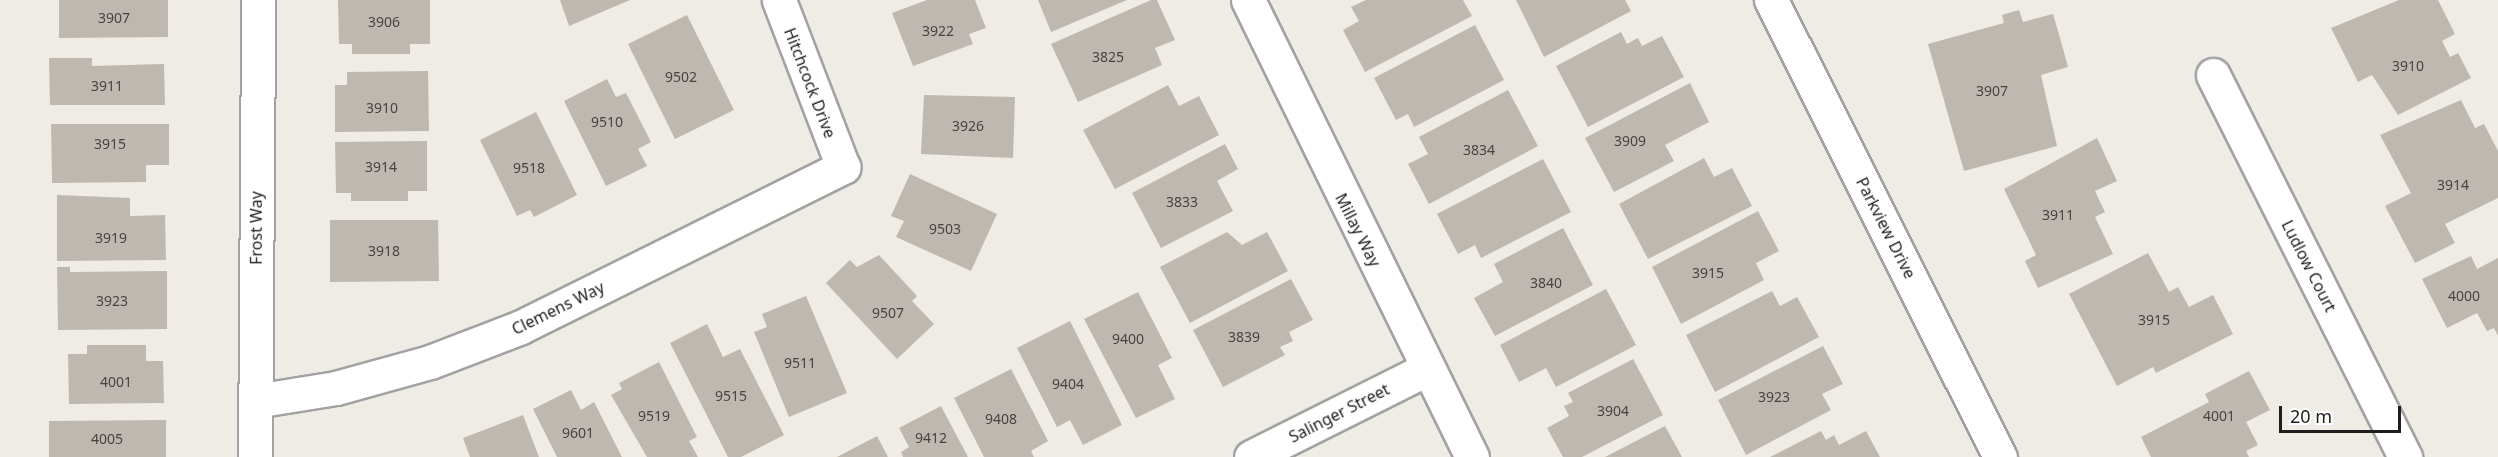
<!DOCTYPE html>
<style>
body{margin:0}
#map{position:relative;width:2498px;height:457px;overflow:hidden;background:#eeece4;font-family:"Noto Sans",sans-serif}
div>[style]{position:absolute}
.building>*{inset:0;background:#bfb8b1}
.roads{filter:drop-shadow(2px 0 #a2a2a2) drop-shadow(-2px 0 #a2a2a2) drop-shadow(0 2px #a2a2a2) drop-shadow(0 -2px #a2a2a2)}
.minor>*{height:33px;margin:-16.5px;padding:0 16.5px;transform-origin:16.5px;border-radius:16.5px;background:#fff}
.tertiary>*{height:33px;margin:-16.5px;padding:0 16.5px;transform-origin:16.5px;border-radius:16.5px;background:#fff}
span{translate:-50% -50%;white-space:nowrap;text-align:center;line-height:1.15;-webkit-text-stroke:4.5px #fff;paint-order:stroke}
.number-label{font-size:14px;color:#464443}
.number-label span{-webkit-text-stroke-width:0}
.street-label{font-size:16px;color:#1e1e1e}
.scale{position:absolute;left:2279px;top:406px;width:122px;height:27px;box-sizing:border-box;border:3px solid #1e1e1e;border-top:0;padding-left:8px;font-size:18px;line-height:21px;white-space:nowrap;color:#1e1e1e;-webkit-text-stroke:4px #fff;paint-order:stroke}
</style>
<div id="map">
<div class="building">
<div style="clip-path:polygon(59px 0,168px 0,168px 37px,59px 38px)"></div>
<div style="clip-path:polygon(338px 0,430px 0,430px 44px,410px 44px,410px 54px,352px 54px,352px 44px,339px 44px)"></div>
<div style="clip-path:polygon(560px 0,630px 0,569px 26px)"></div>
<div style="clip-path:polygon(927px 0,975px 0,986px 28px,969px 34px,973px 44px,913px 66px,892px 13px)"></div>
<div style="clip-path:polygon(1038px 0,1127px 0,1051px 32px)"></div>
<div style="clip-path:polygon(1151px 0,1157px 0,1175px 40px,1155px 48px,1162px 65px,1078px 102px,1051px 44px)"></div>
<div style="clip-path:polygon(1366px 0,1463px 0,1472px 16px,1365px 72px,1343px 30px,1359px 21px,1351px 7px)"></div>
<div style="clip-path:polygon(1516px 0,1625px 0,1631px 11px,1544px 57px)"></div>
<div style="clip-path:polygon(2399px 0,2438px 0,2455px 34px,2442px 41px,2450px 57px,2458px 53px,2471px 78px,2398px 115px,2372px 75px,2358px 82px,2331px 28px)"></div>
<div style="clip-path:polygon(2019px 10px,2023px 22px,2053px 14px,2060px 38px,2068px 67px,2041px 75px,2057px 146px,1964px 171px,1928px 44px,2004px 23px,2002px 15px)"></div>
<div style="clip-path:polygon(687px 15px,734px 110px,675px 139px,628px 44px)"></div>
<div style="clip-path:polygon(1475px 25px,1504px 80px,1414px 127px,1408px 114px,1396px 120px,1374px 78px)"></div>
<div style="clip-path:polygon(1621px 32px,1627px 44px,1638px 38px,1642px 46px,1662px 36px,1684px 77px,1588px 127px,1556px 66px)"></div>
<div style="clip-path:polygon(49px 58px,92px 58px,92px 66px,164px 64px,165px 105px,50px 105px)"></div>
<div style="clip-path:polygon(428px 71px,429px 131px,335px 132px,335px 85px,347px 85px,347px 72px)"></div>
<div style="clip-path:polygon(607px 79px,616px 97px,626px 93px,651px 142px,638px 149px,647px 166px,606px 186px,564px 101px)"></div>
<div style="clip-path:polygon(1690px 83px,1709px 122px,1665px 145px,1674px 161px,1614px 192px,1585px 138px)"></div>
<div style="clip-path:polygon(1168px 85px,1179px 106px,1199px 96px,1219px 135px,1115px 189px,1083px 130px)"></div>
<div style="clip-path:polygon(1508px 90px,1538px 146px,1429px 204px,1408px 164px,1428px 154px,1419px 137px)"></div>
<div style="clip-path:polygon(924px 95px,1015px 97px,1013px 158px,921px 154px)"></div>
<div style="clip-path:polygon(2461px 100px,2475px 128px,2484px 124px,2498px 151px,2498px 198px,2445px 224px,2455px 243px,2415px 263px,2385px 206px,2411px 193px,2380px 135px)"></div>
<div style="clip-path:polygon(536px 112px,577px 195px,534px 217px,530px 210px,517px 216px,480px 140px)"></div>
<div style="clip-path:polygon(51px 124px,169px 124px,169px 165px,146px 165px,146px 182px,52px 183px)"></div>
<div style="clip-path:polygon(2097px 138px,2117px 181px,2095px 191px,2105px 212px,2095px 217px,2113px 254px,2038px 288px,2025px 261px,2036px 255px,2004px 189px)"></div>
<div style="clip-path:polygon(427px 141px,427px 191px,408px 191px,408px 201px,351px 201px,351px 193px,336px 193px,335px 142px)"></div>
<div style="clip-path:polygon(1225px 144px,1238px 169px,1217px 181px,1233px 211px,1161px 248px,1132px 193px)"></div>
<div style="clip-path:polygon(1704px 158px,1714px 177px,1732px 168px,1752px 206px,1648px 259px,1619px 204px)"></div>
<div style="clip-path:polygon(1543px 159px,1571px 212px,1481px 258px,1475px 245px,1458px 254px,1437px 214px)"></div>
<div style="clip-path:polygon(910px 174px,997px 214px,971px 271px,896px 237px,904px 221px,891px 216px)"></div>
<div style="clip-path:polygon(57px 195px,130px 198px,130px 216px,165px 215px,166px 260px,57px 261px)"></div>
<div style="clip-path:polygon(1758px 211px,1779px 251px,1756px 263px,1764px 280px,1681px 324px,1652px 267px)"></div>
<div style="clip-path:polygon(330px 220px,438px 220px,439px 281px,330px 282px)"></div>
<div style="clip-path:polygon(1563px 228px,1593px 285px,1495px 336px,1474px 298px,1503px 282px,1494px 264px)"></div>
<div style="clip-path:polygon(1227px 232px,1242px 245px,1267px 232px,1288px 271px,1190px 323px,1160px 267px)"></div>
<div style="clip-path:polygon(2148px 253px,2169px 292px,2178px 287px,2189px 307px,2213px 295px,2233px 334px,2156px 373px,2153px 367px,2117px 386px,2069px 294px)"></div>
<div style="clip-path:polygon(879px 255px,917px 296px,912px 301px,934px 324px,897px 359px,826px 283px,850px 260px,857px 267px)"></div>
<div style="clip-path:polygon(2471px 256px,2477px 269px,2498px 258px,2498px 336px,2494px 328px,2487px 331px,2477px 313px,2447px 328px,2422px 279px)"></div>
<div style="clip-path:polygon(57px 267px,70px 267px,70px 272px,167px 271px,167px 329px,58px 330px)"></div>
<div style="clip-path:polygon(1291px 279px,1313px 320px,1289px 332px,1293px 341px,1280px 347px,1285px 355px,1223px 387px,1193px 330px)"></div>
<div style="clip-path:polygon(1606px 289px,1636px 345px,1556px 387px,1546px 368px,1519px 382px,1500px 345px)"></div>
<div style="clip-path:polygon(1772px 291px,1780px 306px,1797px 297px,1819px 337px,1715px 392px,1686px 335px)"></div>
<div style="clip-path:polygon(1138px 292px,1172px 358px,1158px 365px,1175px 399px,1136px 418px,1084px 319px)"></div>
<div style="clip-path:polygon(806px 296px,847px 393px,789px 417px,754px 332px,767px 327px,762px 314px)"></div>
<div style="clip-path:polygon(1070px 321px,1122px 425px,1083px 445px,1070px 420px,1057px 427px,1017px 348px)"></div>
<div style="clip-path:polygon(707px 324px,723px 357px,740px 349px,784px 435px,741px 457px,728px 457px,670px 343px)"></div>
<div style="clip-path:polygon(87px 345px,146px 345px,146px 361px,163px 361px,164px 403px,69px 404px,68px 354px,87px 354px)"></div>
<div style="clip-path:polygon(1823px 346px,1843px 384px,1822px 394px,1831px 410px,1746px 455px,1718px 400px)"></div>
<div style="clip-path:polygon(1633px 359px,1663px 415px,1582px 457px,1563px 457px,1547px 428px,1569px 416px,1564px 406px,1573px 402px,1568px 393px)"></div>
<div style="clip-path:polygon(659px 362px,697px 437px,689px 441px,698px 457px,647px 457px,611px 395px,622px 389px,619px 383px)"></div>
<div style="clip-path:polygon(1011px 369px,1048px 441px,1031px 451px,1034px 457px,984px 457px,954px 398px)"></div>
<div style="clip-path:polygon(2249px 371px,2270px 410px,2246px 422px,2258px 445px,2246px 451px,2249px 457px,2151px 457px,2141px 437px,2209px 402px,2205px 394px)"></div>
<div style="clip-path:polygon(571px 390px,581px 410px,594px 402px,622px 457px,557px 457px,533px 409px)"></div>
<div style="clip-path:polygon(941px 406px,968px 457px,903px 457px,901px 452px,909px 447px,899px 428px)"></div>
<div style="clip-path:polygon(523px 415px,539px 457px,470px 457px,463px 438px)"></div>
<div style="clip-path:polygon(166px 420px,166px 457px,49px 457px,49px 421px)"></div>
<div style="clip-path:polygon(1665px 426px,1682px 457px,1605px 457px)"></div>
<div style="clip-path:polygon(1821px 431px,1826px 440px,1834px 435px,1839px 445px,1866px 431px,1880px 457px,1770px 457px)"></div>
<div style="clip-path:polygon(877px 436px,888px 457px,837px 457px)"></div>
</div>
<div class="roads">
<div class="minor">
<div style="left:1248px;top:0;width:509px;rotate:63.89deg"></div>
<div style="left:2213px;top:75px;width:428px;rotate:63.3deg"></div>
<div style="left:255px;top:401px;width:82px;rotate:-9.1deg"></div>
<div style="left:336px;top:388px;width:98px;rotate:-15.5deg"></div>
<div style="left:430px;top:362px;width:97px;rotate:-21deg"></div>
<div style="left:521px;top:327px;width:360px;rotate:-26.4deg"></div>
<div style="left:843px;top:167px;width:179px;rotate:-111deg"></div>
<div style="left:255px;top:457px;width:457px;rotate:-89.6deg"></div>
<div style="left:1251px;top:457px;width:197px;rotate:-26.6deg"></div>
</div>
<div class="tertiary">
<div style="left:1771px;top:0;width:511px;rotate:63.38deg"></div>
</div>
</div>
<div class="number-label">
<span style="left:114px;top:18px">3907</span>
<span style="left:384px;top:22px">3906</span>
<span style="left:938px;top:31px">3922</span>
<span style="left:1108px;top:57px">3825</span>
<span style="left:2408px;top:66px">3910</span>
<span style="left:681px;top:77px">9502</span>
<span style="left:107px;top:86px">3911</span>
<span style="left:1992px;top:91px">3907</span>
<span style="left:382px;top:108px">3910</span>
<span style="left:607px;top:122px">9510</span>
<span style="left:968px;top:126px">3926</span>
<span style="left:1630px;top:141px">3909</span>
<span style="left:110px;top:144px">3915</span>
<span style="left:1479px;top:150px">3834</span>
<span style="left:381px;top:167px">3914</span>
<span style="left:529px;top:168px">9518</span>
<span style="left:2453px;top:185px">3914</span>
<span style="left:1182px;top:202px">3833</span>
<span style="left:2058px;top:215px">3911</span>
<span style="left:945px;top:229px">9503</span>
<span style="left:111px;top:238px">3919</span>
<span style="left:384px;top:251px">3918</span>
<span style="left:1708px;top:273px">3915</span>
<span style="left:1546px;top:283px">3840</span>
<span style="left:2464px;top:296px">4000</span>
<span style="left:112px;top:301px">3923</span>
<span style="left:888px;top:313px">9507</span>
<span style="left:2154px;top:320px">3915</span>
<span style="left:1244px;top:337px">3839</span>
<span style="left:1128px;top:339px">9400</span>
<span style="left:800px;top:363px">9511</span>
<span style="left:116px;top:382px">4001</span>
<span style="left:1068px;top:384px">9404</span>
<span style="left:731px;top:396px">9515</span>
<span style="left:1774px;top:397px">3923</span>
<span style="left:1613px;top:411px">3904</span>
<span style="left:654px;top:416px">9519</span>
<span style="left:2219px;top:416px">4001</span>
<span style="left:1001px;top:419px">9408</span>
<span style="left:578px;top:433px">9601</span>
<span style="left:931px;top:438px">9412</span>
<span style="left:107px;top:439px">4005</span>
</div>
<div class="street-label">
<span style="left:810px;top:83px;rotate:69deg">Hitchcock Drive</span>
<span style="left:256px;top:228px;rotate:-90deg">Frost Way</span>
<span style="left:1886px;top:228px;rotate:63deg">Parkview Drive</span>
<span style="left:1358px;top:230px;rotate:63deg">Millay Way</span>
<span style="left:2309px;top:266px;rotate:63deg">Ludlow Court</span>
<span style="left:558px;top:308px;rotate:-26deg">Clemens Way</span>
<span style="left:1339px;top:413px;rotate:-27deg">Salinger Street</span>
</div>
<div class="scale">20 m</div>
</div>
